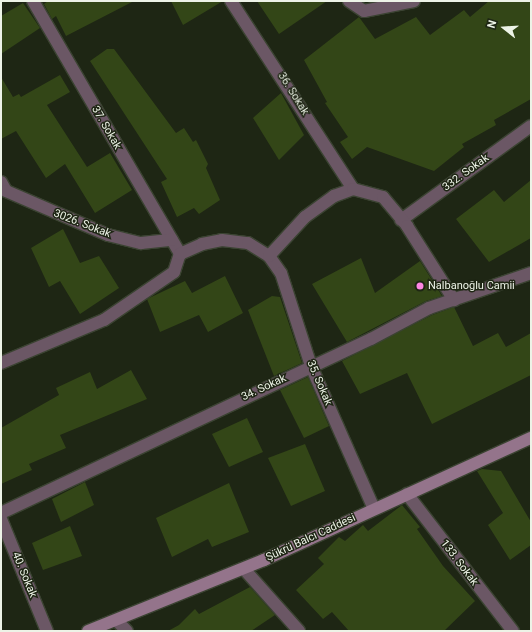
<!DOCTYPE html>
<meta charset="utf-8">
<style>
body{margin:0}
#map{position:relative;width:532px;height:632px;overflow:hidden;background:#1e2614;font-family:Roboto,sans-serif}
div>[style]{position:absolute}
.building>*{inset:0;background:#334617}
.roads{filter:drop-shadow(1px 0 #3b4332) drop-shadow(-1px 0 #3b4332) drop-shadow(0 1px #3b4332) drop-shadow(0 -1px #3b4332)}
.street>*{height:12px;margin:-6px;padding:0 6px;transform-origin:6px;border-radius:6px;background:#6b5765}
.secondary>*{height:12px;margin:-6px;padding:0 6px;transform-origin:6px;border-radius:6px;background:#94748b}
.dots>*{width:11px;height:11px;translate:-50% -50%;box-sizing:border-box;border:2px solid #1e2614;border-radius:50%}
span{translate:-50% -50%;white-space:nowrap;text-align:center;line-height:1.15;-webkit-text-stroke:3px #1e2614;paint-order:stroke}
.street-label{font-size:11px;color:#edf3e7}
.poi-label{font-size:11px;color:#edf3e7}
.left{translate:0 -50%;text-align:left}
.frame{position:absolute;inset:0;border:2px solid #edf3e7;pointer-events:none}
.north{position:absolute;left:484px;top:8px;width:40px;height:40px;-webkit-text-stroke:3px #1e2614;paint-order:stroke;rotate:287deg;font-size:11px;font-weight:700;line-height:16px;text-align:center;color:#edf3e7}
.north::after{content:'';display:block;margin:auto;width:14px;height:18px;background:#edf3e7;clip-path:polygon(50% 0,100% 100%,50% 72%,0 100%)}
</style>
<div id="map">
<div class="building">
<div style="clip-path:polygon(48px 1px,134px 1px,66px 36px,56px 16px,52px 19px,44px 4px)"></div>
<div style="clip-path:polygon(171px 1px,223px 1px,183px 25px)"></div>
<div style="clip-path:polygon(257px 1px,327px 1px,279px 34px)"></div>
<div style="clip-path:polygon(489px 1px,531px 1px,531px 99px,494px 120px,496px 125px,462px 144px,464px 147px,434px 171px,367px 147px,352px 159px,340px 142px,348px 137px,325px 103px,327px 102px,304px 60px,359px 17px,375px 39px,416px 17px,430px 35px,464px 10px,470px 17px)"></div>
<div style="clip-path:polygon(23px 3px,40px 28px,1px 54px,1px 16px)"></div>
<div style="clip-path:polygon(107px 49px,114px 49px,176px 133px,184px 128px,193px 142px,196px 140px,208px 164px,206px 168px,220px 200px,199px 214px,194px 208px,177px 217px,161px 182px,167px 179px,90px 61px)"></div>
<div style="clip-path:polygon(60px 75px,70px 92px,47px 105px,87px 167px,110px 153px,132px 190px,95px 213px,65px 164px,46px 178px,16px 131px,1px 139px,1px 77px,13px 97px,19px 94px,21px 97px)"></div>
<div style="clip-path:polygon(281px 93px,304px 135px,279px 160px,253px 118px)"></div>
<div style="clip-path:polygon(531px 180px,531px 238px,489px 262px,456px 219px,494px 190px,504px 202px)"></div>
<div style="clip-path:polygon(63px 229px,80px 263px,99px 256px,119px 288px,80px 314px,60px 281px,49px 287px,31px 248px)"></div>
<div style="clip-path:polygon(361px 258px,375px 293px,420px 261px,442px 296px,426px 301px,347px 342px,312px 284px)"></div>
<div style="clip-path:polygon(225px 276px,243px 313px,208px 332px,199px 315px,160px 332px,147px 299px,185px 281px,192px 293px)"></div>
<div style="clip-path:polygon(272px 296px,280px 297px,302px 363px,274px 376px,248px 310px)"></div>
<div style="clip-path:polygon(454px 307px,473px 346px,498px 333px,506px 347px,531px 333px,531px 375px,432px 424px,407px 373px,360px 394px,342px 361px,432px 315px)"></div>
<div style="clip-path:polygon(131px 370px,147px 399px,60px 435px,66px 448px,29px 464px,32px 470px,1px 484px,1px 428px,59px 395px,56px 388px,90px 372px,97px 389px)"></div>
<div style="clip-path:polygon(308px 377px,329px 426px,304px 438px,280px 390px)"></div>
<div style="clip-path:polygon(247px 418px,263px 452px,229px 467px,212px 434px)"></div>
<div style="clip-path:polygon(305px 444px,325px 491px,291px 506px,268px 458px)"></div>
<div style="clip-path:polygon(482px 469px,501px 471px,531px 522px,531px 545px,510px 560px,488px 525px,503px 513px,477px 471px)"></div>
<div style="clip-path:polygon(85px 482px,94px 505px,61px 522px,52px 499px)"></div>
<div style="clip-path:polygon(229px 483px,249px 532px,212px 547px,208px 539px,172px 557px,156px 518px)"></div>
<div style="clip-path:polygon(402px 505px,420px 527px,417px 529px,443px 566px,475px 601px,444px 631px,349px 631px,332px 612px,323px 619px,296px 590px,324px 564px,318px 558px,339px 537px,345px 541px,363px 525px,368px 531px)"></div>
<div style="clip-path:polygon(70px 526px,82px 556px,43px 570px,32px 543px)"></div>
<div style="clip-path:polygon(250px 587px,275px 615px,251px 631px,168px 631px,179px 625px,195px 609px,199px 614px)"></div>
</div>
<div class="roads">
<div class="street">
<div style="left:33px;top:1px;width:293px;rotate:59.8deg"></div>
<div style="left:231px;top:1px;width:224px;rotate:57deg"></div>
<div style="left:349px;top:1px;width:18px;rotate:34deg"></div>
<div style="left:364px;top:11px;width:51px;rotate:-11.3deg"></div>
<div style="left:1px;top:182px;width:10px;rotate:61deg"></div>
<div style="left:6px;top:191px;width:111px;rotate:23.3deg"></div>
<div style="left:108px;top:235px;width:34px;rotate:14deg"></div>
<div style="left:141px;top:243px;width:31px;rotate:-6deg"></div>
<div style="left:401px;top:220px;width:160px;rotate:-35.9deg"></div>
<div style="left:269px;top:256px;width:21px;rotate:55deg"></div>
<div style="left:281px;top:273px;width:98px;rotate:72.1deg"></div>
<div style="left:311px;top:366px;width:156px;rotate:66.2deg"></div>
<div style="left:1px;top:363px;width:112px;rotate:-22.7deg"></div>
<div style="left:104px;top:320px;width:85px;rotate:-34.4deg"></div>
<div style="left:174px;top:272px;width:19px;rotate:-72deg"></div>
<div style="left:180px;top:254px;width:24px;rotate:-24deg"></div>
<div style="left:202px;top:244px;width:20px;rotate:-11deg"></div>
<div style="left:222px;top:240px;width:26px;rotate:7deg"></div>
<div style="left:248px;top:243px;width:25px;rotate:32deg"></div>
<div style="left:269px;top:256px;width:53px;rotate:-47.3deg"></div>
<div style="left:305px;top:217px;width:36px;rotate:-36deg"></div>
<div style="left:334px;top:196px;width:20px;rotate:-20deg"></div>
<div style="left:353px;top:189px;width:31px;rotate:15deg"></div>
<div style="left:383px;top:197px;width:38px;rotate:50deg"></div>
<div style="left:407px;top:226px;width:88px;rotate:57.6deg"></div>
<div style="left:407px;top:494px;width:173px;rotate:52.3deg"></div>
<div style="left:1px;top:513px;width:409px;rotate:-25.2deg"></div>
<div style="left:371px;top:339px;width:66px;rotate:-28.1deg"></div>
<div style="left:429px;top:308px;width:108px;rotate:-18.9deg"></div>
<div style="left:1px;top:519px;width:121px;rotate:67.7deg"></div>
<div style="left:244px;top:569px;width:83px;rotate:48.4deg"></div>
<div style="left:117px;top:621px;width:14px;rotate:45deg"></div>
</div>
<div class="secondary">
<div style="left:88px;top:631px;width:190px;rotate:-22deg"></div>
<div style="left:264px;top:560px;width:294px;rotate:-24.6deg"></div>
</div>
</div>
<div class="dots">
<div style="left:420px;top:286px;background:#fd86e2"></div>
</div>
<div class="street-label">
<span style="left:293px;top:94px;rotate:58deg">36. Sokak</span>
<span style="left:106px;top:128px;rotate:60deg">37. Sokak</span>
<span style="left:466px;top:173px;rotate:-36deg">332. Sokak</span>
<span style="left:82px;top:224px;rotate:21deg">3026. Sokak</span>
<span style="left:319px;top:383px;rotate:67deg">35. Sokak</span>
<span style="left:264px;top:388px;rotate:-25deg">34. Sokak</span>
<span style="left:311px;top:538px;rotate:-25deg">Şükrü Balcı Caddesi</span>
<span style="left:459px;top:563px;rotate:53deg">133. Sokak</span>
<span style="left:24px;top:575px;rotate:68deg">40. Sokak</span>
</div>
<div class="poi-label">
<span class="left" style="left:428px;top:286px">Nalbanoğlu Camii</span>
</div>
<div class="frame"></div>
<div class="north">N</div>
</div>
